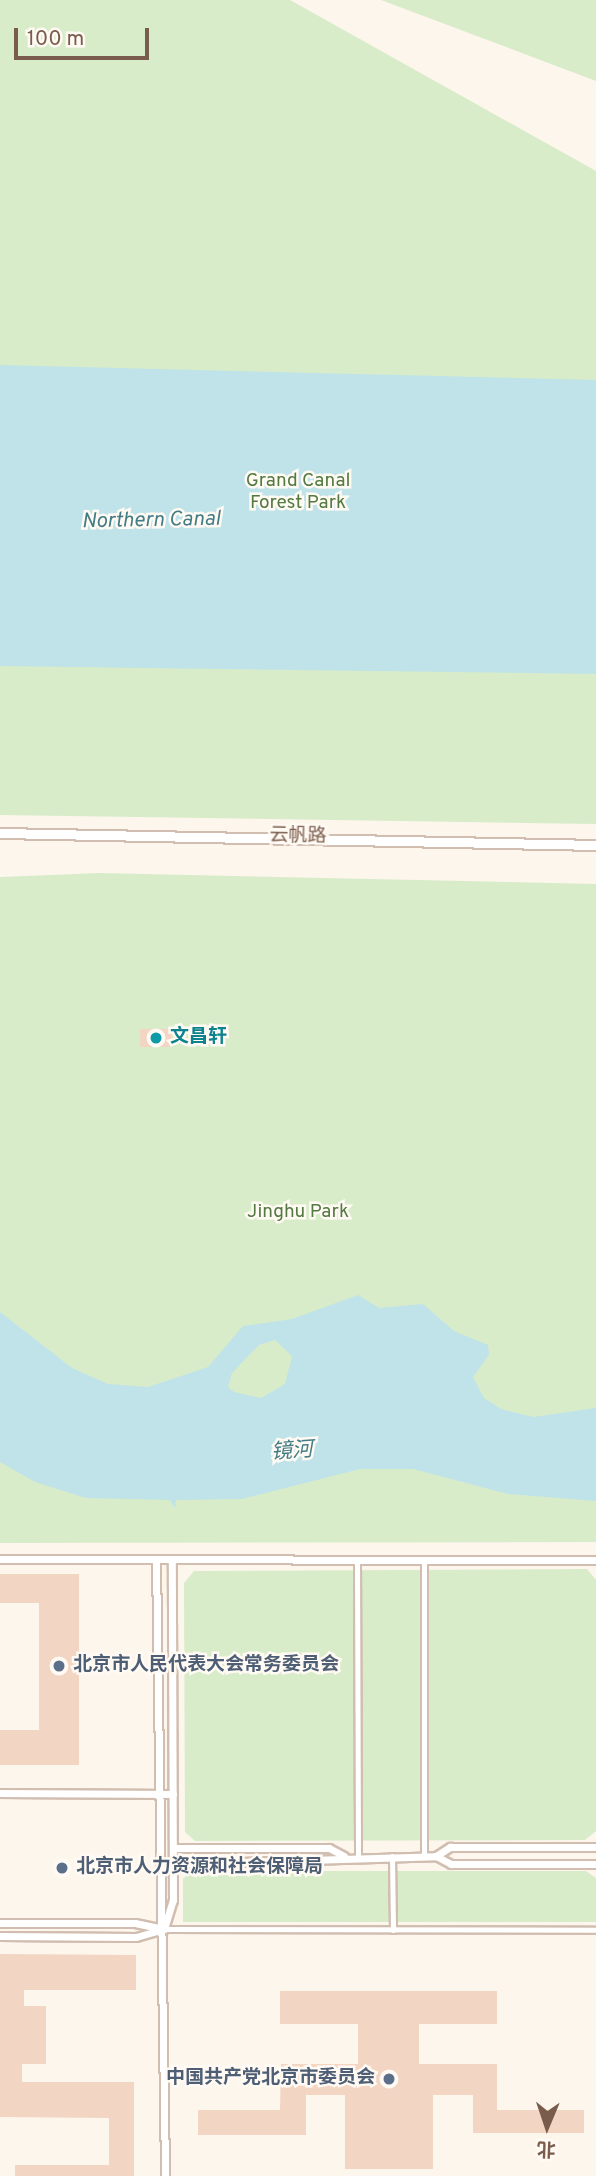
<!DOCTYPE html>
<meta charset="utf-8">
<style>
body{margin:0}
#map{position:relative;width:596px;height:2176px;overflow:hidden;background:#fdf6ec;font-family:Overpass,"Noto Sans SC",sans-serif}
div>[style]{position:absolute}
.green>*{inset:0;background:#d8ecc9}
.water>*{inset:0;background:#bfe3e8}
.building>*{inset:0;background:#f3d5c3}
.roads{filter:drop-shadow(2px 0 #d1beb0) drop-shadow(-2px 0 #d1beb0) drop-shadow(0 2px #d1beb0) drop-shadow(0 -2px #d1beb0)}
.pedestrian>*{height:5px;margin:-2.5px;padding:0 2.5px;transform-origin:2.5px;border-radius:2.5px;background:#fff}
.minor>*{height:7px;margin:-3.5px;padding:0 3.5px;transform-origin:3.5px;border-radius:3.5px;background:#fff}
.tertiary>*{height:9px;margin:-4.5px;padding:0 4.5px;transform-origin:4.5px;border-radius:4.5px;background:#fff}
.dots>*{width:19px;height:19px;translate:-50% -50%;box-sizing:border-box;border:4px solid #fffaf3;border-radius:50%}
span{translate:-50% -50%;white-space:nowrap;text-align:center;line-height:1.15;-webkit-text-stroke:5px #fffaf3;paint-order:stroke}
.park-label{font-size:19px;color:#537a41}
.street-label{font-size:19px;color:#7a5c4d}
.culture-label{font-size:19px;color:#0d838f;font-weight:700}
.left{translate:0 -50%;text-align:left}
.service-label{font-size:19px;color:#4e5e75;font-weight:700}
.right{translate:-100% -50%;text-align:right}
.water-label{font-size:21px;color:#437c86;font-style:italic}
.north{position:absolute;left:512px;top:2092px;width:70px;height:70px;-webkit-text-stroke:5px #fffaf3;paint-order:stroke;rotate:182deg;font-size:19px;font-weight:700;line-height:28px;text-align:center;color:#7a5c4d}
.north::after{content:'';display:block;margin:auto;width:24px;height:32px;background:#7a5c4d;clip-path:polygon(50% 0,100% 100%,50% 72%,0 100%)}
.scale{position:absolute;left:14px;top:28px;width:135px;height:32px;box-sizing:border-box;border:4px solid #7a5c4d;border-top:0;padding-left:9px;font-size:21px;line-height:24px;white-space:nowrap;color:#7a5c4d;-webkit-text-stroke:5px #fffaf3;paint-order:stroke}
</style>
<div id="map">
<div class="green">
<div style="clip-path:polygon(0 0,290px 0,596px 171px,596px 824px,0 815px)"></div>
<div style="clip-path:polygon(381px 0,596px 0,596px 81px)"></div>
<div style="clip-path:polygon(100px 873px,596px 884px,596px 1542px,0 1543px,0 877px)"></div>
<div style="clip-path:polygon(587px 1569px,596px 1580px,596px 1831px,585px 1840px,195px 1841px,185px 1832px,184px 1583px,194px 1571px)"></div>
<div style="clip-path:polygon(191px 1871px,586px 1871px,596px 1878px,596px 1922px,183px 1922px,183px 1879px)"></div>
</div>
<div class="water">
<div style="clip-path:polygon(0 365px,596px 380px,596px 674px,0 666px)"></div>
<div style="clip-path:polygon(evenodd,358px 1295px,379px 1308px,423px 1304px,454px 1331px,488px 1345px,489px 1355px,473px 1377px,484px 1398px,501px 1409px,533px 1417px,596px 1408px,596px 1501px,508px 1494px,413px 1469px,360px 1469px,242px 1499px,176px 1500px,175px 1508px,170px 1500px,86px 1498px,35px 1482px,0 1462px,0 1312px,72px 1368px,108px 1384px,148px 1387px,208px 1367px,243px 1326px,292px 1319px,358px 1295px,275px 1340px,292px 1356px,285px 1384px,261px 1398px,234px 1392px,228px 1387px,232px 1373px,259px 1345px,275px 1340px)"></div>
</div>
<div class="building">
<div style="clip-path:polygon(140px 1029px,171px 1029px,171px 1047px,140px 1047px)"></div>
<div style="clip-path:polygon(0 1574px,79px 1574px,79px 1765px,0 1765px,0 1730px,39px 1730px,39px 1603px,0 1603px)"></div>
<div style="clip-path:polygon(0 1954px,136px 1955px,136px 1990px,24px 1990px,24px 2006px,46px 2006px,46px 2064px,22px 2064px,22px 2082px,134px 2082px,134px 2176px,15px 2176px,15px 2165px,109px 2165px,109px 2118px,0 2117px)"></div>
<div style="clip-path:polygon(280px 1991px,497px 1991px,497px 2024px,419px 2024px,419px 2064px,497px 2064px,497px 2110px,584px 2110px,584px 2133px,473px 2133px,473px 2095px,433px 2095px,433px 2169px,345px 2169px,345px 2095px,306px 2095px,306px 2135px,198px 2135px,198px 2110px,280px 2110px,281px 2064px,358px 2064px,358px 2024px,280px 2024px)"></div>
</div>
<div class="roads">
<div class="pedestrian">
<div style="left:357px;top:1560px;width:296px;rotate:89.8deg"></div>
<div style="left:424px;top:1560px;width:296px;rotate:90deg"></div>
<div style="left:392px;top:1856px;width:74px;rotate:89.2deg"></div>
<div style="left:164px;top:1929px;width:432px;rotate:0.1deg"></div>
</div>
<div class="minor">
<div style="left:0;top:1559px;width:596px;rotate:0.1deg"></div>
<div style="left:156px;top:1559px;width:617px;rotate:89.16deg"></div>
<div style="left:0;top:1793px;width:173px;rotate:0.3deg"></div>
<div style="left:173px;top:1848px;width:156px"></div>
<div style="left:329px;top:1848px;width:17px;rotate:28deg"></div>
<div style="left:436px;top:1856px;width:17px;rotate:-33deg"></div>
<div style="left:450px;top:1847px;width:146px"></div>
<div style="left:173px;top:1864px;width:263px;rotate:-1.7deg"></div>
<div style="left:436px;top:1856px;width:17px;rotate:28deg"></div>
<div style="left:451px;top:1864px;width:145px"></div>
<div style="left:0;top:1923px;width:135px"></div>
<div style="left:135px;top:1923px;width:29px;rotate:12deg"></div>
<div style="left:164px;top:1929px;width:30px;rotate:-73deg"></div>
<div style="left:173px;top:1900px;width:341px;rotate:-90.2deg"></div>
<div style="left:0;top:1936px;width:136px;rotate:0.4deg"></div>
<div style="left:136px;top:1937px;width:29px;rotate:-16deg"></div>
</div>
<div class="tertiary">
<div style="left:0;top:833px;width:596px;rotate:1.15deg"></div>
</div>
</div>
<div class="dots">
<div style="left:156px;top:1038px;background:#0f9aa8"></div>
<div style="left:59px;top:1666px;background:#5c6f8a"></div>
<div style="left:62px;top:1868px;background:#5c6f8a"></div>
<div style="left:389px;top:2079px;background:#5c6f8a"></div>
</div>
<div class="park-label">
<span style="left:298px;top:493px">Grand Canal<br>Forest Park</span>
<span style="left:298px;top:1213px">Jinghu Park</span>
</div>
<div class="street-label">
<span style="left:298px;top:837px;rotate:1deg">云帆路</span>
</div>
<div class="culture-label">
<span class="left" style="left:170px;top:1038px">文昌轩</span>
</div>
<div class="service-label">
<span class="left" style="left:73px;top:1666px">北京市人民代表大会常务委员会</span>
<span class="left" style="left:76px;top:1868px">北京市人力资源和社会保障局</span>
<span class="right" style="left:375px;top:2079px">中国共产党北京市委员会</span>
</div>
<div class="water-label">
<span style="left:151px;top:521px;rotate:-1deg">Northern Canal</span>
<span style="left:292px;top:1452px;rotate:-4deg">镜河</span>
</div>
<div class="north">北</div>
<div class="scale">100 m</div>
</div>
